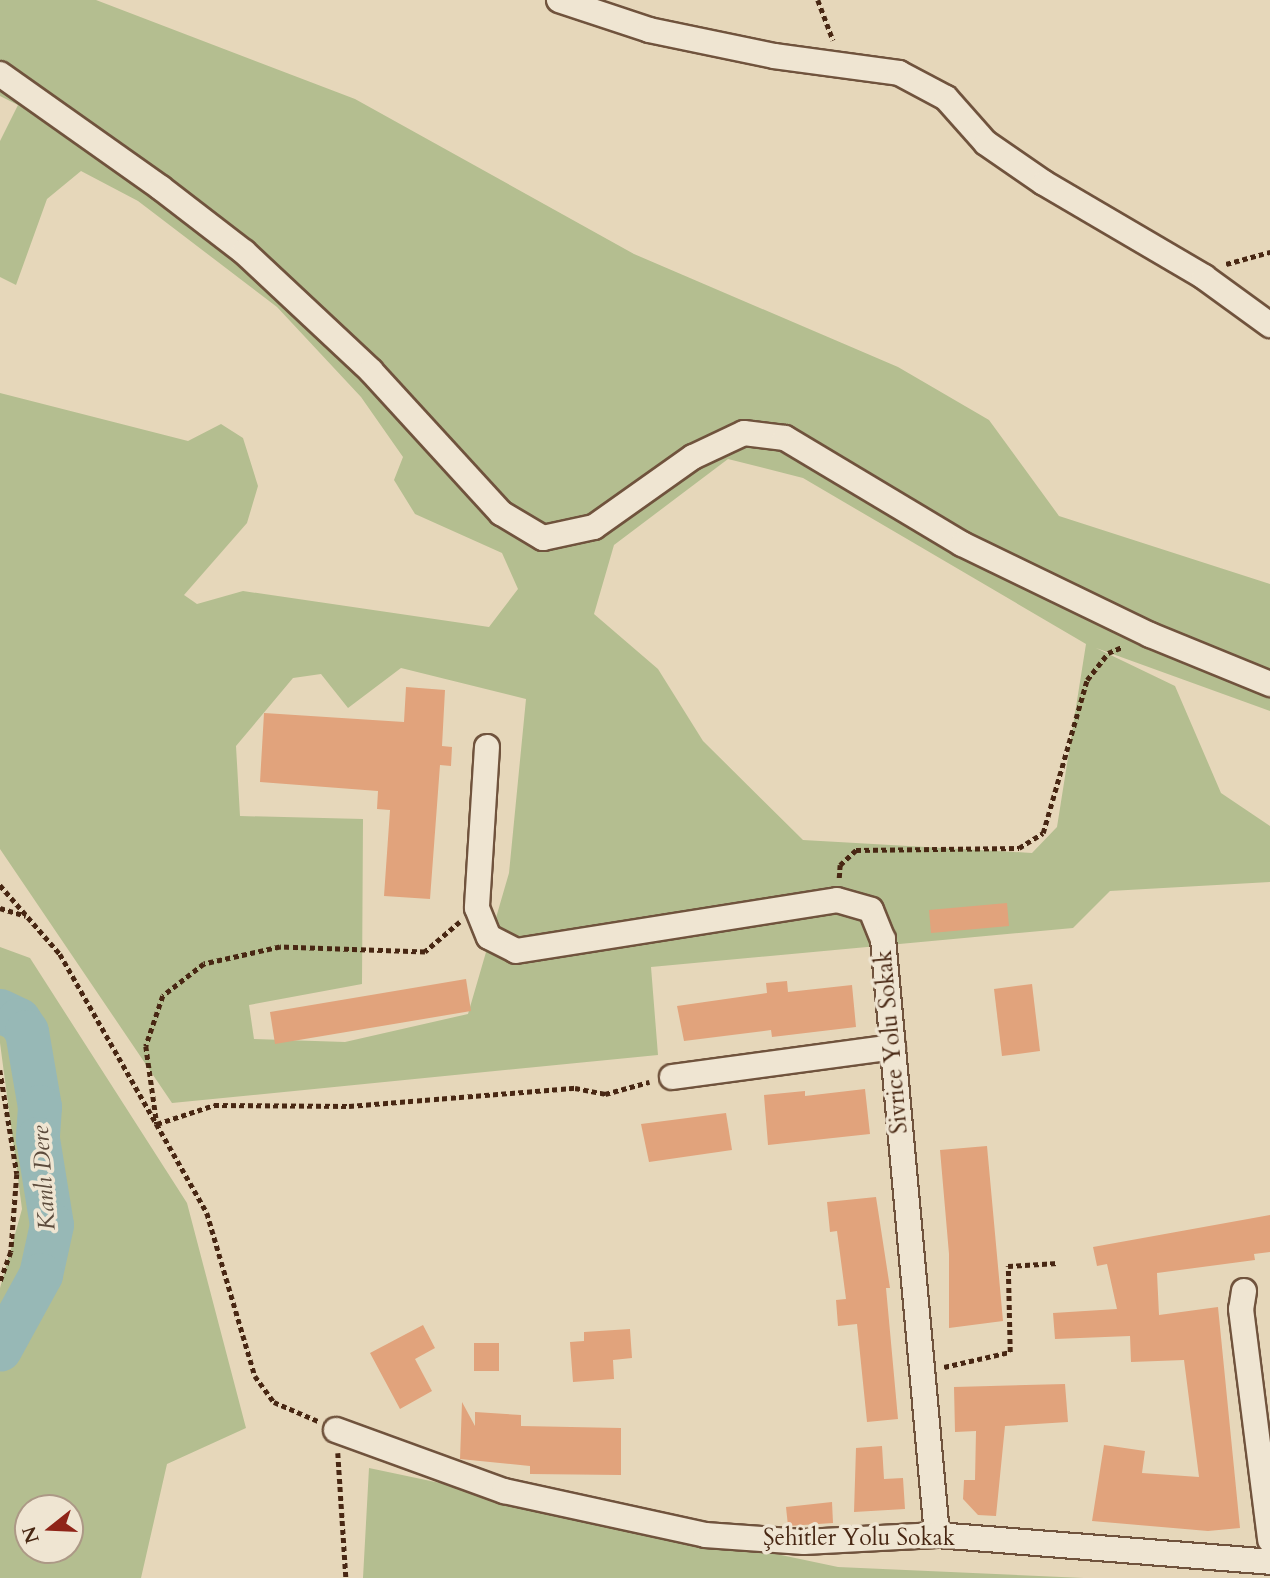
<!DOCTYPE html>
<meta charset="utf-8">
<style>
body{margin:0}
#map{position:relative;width:1270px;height:1578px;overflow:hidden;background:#e6d7ba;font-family:Cardo,serif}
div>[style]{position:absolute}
.green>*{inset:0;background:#b4be90}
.river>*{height:44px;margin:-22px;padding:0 22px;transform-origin:22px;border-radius:22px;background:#97b8b6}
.building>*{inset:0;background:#e1a37c}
.path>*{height:4.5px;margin-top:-2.25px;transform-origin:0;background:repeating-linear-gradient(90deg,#482713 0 5px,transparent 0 8.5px)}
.roads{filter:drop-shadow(2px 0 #70533d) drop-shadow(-2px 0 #70533d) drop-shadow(0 2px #70533d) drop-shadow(0 -2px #70533d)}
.minor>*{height:24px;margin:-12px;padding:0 12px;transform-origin:12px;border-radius:12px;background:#efe5d2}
span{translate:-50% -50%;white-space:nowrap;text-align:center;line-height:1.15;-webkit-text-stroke:7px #efe5d2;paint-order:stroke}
.street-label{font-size:23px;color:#482713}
.water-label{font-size:24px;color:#5c4b3c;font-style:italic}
.north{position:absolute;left:14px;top:1494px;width:70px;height:70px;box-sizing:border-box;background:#efe5d2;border:2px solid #ac9986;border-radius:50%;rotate:252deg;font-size:19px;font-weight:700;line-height:28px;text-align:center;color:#482713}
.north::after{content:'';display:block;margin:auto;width:24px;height:32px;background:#8f2418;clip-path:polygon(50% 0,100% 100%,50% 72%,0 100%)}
</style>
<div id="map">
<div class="green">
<div style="clip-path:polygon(evenodd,0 0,96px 0,355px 99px,634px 254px,898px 367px,989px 420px,1059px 516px,1270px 584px,1270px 711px,1096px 648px,1175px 686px,1221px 793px,1270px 826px,1270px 882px,1110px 891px,1073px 928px,651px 967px,658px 1055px,172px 1103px,0 849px,0 393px,188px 441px,221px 424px,243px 438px,258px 486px,247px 523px,184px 595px,197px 604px,243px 591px,489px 627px,518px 589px,502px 553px,415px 514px,394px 480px,403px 457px,361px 397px,277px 307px,138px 201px,81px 171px,47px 199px,16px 285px,0 277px,0 141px,18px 105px,0 96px,0 0,728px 459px,803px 478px,1086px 644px,1057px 827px,1032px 853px,803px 840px,703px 741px,658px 669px,594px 614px,614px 545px,728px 459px,0 0,401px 668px,526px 699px,509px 873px,468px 1014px,345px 1042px,254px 1039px,249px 1005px,362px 984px,363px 819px,240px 816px,236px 746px,293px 678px,321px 674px,348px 708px,401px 668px)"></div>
<div style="clip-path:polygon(evenodd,0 947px,30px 958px,187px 1203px,246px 1428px,167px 1464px,141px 1578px,0 1578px,0 1288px,22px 1209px,0 1043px,0 947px,28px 1508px,70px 1508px,70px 1550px,28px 1550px,28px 1508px)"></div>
<div style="clip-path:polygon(369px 1468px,838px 1567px,1084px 1578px,363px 1578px)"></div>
</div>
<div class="river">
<div style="left:0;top:1011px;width:21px;rotate:25deg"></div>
<div style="left:19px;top:1020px;width:14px;rotate:56deg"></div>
<div style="left:27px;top:1032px;width:76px;rotate:80.2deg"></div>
<div style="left:40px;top:1107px;width:32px;rotate:94deg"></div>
<div style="left:38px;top:1139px;width:87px;rotate:80.8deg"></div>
<div style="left:52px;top:1225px;width:51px;rotate:102.4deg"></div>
<div style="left:41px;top:1275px;width:85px;rotate:118.7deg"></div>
</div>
<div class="building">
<div style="clip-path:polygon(406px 687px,445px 690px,442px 746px,452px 747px,451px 766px,440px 765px,430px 899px,384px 896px,390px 810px,377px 809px,378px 791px,260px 782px,264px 713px,404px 722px)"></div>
<div style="clip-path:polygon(1007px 903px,1009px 926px,931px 933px,929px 910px)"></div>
<div style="clip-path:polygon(466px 979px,471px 1011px,275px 1044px,270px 1012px)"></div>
<div style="clip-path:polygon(787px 981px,788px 992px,852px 985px,856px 1027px,772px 1037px,771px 1030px,684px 1041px,677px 1006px,767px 993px,766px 983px)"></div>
<div style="clip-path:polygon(1032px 984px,1040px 1051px,1002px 1056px,994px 989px)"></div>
<div style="clip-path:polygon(865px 1089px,870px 1134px,768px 1145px,764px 1095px,805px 1091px,805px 1096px)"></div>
<div style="clip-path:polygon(726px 1113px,732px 1150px,649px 1162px,641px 1124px)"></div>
<div style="clip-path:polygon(987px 1146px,1003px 1321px,949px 1328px,949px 1254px,940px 1150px)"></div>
<div style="clip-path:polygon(876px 1197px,890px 1288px,886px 1288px,898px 1419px,867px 1422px,857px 1324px,838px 1326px,836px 1300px,846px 1299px,837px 1231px,830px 1232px,827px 1202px)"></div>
<div style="clip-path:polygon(1270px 1215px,1270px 1252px,1254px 1254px,1255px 1260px,1157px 1273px,1159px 1315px,1218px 1307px,1240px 1528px,1208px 1531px,1092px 1521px,1104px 1445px,1145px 1451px,1142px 1473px,1199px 1477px,1184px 1360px,1131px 1362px,1130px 1336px,1055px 1339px,1053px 1313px,1117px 1309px,1107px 1264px,1097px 1266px,1093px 1247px)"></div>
<div style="clip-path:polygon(423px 1325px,435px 1348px,415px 1359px,432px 1391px,400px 1409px,370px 1353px)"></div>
<div style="clip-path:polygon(630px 1329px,632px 1358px,613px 1360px,614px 1379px,573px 1382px,570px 1342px,584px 1341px,584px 1332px)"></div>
<div style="clip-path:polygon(474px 1343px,499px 1343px,499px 1371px,474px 1371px)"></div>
<div style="clip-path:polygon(1065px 1384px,1068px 1422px,1005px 1426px,996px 1516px,978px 1515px,963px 1499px,964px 1480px,975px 1480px,976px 1431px,955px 1432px,954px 1387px)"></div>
<div style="clip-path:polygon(462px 1402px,475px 1426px,475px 1412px,521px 1415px,521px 1426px,621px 1428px,621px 1475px,530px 1474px,530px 1466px,460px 1459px)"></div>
<div style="clip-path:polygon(882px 1446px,884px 1479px,903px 1478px,905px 1509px,854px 1512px,856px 1448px)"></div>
<div style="clip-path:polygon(832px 1502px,833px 1523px,788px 1526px,786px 1507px)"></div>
</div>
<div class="path">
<div style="left:818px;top:0;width:43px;rotate:69.4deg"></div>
<div style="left:1226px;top:264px;width:46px;rotate:-15.3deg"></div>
<div style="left:839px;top:878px;width:13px;rotate:-86deg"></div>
<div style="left:840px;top:865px;width:22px;rotate:-43deg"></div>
<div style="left:856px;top:850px;width:163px;rotate:-0.7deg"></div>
<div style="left:1019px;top:848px;width:28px;rotate:-32deg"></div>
<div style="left:1043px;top:833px;width:159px;rotate:-74deg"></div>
<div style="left:1087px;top:680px;width:34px;rotate:-52deg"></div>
<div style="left:1108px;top:653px;width:15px;rotate:-23deg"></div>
<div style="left:0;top:885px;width:91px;rotate:49deg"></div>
<div style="left:60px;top:954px;width:298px;rotate:60.4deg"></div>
<div style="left:207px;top:1213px;width:170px;rotate:73.6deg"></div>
<div style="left:255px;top:1376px;width:32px;rotate:54deg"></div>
<div style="left:274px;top:1402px;width:48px;rotate:23.4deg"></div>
<div style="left:0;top:908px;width:27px;rotate:17deg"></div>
<div style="left:460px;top:922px;width:46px;rotate:139.4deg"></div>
<div style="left:425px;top:952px;width:145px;rotate:-178deg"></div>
<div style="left:280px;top:947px;width:78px;rotate:167.4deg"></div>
<div style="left:204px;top:964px;width:52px;rotate:142deg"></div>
<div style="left:163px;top:996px;width:53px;rotate:108.8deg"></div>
<div style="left:146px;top:1046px;width:79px;rotate:82deg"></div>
<div style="left:157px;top:1124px;width:60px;rotate:-18.4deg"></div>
<div style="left:214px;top:1105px;width:135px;rotate:0.4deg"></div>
<div style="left:349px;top:1106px;width:227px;rotate:-4.6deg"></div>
<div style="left:575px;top:1088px;width:31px;rotate:11deg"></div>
<div style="left:605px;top:1094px;width:46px;rotate:-15.3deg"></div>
<div style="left:0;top:1070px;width:105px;rotate:80.7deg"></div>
<div style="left:17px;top:1174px;width:78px;rotate:94.4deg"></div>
<div style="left:11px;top:1252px;width:33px;rotate:110deg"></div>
<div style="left:944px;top:1367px;width:68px;rotate:-12.8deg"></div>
<div style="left:1010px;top:1352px;width:86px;rotate:-91.3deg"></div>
<div style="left:1008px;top:1266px;width:50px;rotate:-3.4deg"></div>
<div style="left:338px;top:1453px;width:125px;rotate:86.3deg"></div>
</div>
<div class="roads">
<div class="minor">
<div style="left:559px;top:0;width:95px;rotate:18.4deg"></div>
<div style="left:649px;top:30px;width:128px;rotate:11.7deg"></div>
<div style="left:774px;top:56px;width:126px;rotate:7.7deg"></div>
<div style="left:899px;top:73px;width:53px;rotate:28deg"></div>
<div style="left:946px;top:98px;width:60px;rotate:48.4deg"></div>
<div style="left:986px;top:143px;width:70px;rotate:34.6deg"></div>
<div style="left:1044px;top:183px;width:186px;rotate:30.4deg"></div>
<div style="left:1204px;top:277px;width:82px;rotate:36deg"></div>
<div style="left:0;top:74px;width:197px;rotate:35.3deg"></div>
<div style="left:161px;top:188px;width:105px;rotate:37.6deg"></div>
<div style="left:244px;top:252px;width:174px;rotate:43.1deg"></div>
<div style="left:371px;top:371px;width:193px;rotate:47.5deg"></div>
<div style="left:501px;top:513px;width:49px;rotate:30.8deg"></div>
<div style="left:543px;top:538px;width:52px;rotate:-12.2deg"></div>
<div style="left:594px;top:527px;width:121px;rotate:-35.3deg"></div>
<div style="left:693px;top:457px;width:56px;rotate:-25.2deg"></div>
<div style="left:744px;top:433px;width:41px;rotate:7deg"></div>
<div style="left:785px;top:438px;width:206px;rotate:30.9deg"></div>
<div style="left:962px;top:544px;width:209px;rotate:25.8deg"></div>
<div style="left:1150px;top:635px;width:130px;rotate:22.2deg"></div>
<div style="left:487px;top:747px;width:161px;rotate:93.6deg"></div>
<div style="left:477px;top:908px;width:31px;rotate:68deg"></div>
<div style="left:489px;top:937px;width:30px;rotate:27deg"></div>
<div style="left:516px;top:951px;width:325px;rotate:-9deg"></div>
<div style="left:837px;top:900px;width:35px;rotate:16deg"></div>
<div style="left:871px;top:910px;width:31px;rotate:68deg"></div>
<div style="left:883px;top:939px;width:598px;rotate:84.82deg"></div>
<div style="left:672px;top:1077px;width:223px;rotate:-7.7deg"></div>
<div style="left:1244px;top:1291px;width:18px;rotate:99deg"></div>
<div style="left:1241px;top:1309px;width:233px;rotate:82.8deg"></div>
<div style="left:336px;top:1430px;width:179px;rotate:20deg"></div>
<div style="left:504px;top:1491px;width:206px;rotate:12.3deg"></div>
<div style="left:705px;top:1535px;width:99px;rotate:4deg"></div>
<div style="left:804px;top:1542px;width:133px;rotate:-3deg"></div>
<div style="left:937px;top:1535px;width:334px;rotate:4.6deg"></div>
</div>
</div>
<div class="street-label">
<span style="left:892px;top:1042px;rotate:-95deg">Sivrice Yolu Sokak</span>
<span style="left:859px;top:1538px">Şehitler Yolu Sokak</span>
</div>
<div class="water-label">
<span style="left:44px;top:1178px;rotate:-94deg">Kanlı Dere</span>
</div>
<div class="north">N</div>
</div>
